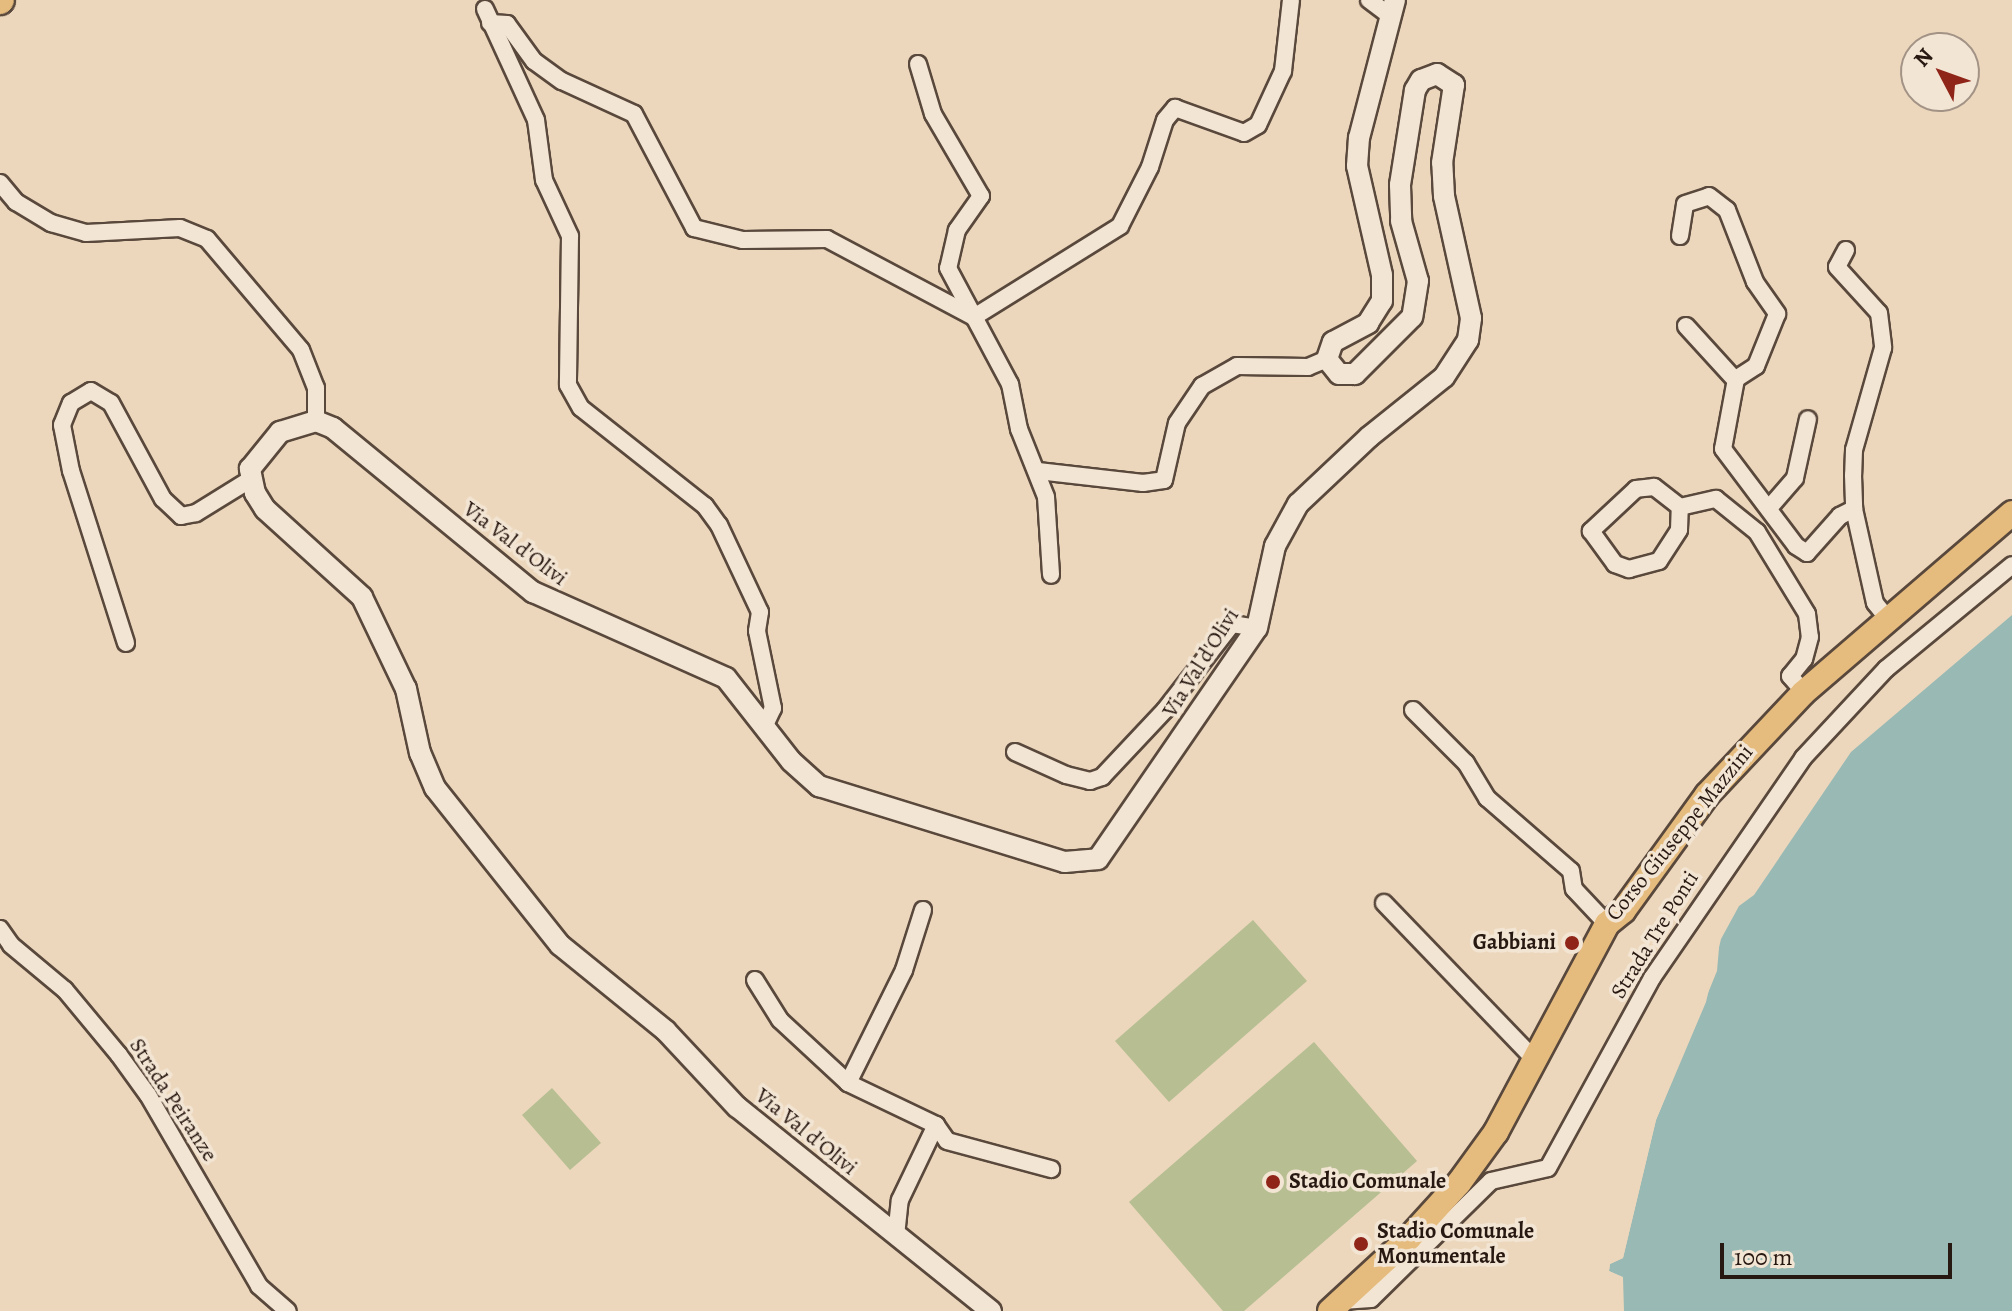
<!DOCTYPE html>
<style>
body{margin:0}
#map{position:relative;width:2012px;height:1311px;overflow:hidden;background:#ecd7bc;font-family:Alegreya,serif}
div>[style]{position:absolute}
.green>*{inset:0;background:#b6be92}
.water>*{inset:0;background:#99b9b4}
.pier>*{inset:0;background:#ecd7bc}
.roads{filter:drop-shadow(2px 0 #59483c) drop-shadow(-2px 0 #59483c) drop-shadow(0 2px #59483c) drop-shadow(0 -2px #59483c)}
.minor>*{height:16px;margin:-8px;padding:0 8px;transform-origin:8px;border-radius:8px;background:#f3e5d3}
.tertiary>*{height:20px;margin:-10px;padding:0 10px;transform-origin:10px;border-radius:10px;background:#f3e5d3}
.primary>*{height:24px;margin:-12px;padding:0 12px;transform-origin:12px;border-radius:12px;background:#e6bc7e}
.trunk>*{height:26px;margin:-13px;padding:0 13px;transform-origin:13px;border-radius:13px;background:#e6bc7e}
.dots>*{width:22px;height:22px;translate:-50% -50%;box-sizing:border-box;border:4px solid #f3e5d3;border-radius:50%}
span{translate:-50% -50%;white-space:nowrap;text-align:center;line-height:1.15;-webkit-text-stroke:7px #f3e5d3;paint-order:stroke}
.street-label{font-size:22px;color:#281812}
.poi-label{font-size:22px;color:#281812;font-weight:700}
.right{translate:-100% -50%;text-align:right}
.left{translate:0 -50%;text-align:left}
.north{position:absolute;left:1900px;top:32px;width:80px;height:80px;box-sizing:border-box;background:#f3e5d3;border:2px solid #a29386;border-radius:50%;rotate:311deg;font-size:22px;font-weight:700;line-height:32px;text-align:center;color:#281812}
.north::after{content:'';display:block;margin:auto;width:28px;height:36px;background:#8f2418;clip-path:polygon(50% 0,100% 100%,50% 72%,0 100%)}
.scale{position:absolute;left:1720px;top:1243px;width:232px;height:36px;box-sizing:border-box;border:4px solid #281812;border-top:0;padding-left:10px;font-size:24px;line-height:28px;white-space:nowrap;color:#281812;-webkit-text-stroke:6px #f3e5d3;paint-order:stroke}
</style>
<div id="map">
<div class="green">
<div style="clip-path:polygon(1253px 920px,1307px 981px,1169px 1102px,1115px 1041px)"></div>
<div style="clip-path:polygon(1314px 1042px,1417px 1161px,1244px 1311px,1223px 1311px,1129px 1202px)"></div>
<div style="clip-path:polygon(552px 1088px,601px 1143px,570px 1170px,522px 1115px)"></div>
</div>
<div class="water">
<div style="clip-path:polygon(2012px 615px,2012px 1311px,1624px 1311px,1623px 1278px,1609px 1271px,1610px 1264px,1623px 1258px,1656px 1120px,1706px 1002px,1721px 939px,1739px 906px,1754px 895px,1851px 752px)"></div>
</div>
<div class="pier">
<div style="clip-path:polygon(1715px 948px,1719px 948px,1717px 971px,1656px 1120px,1623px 1258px,1610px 1264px,1609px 1271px,1623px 1277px,1620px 1311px,1619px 1280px,1606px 1273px,1606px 1262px,1619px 1256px,1652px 1119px,1702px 1001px)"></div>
</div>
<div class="roads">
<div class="minor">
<div style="left:1369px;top:0;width:26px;rotate:37deg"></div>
<div style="left:485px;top:9px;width:122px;rotate:65.3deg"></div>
<div style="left:536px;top:120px;width:61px;rotate:82.4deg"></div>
<div style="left:544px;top:180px;width:62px;rotate:65.1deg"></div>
<div style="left:570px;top:236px;width:149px;rotate:90.8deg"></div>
<div style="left:568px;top:385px;width:26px;rotate:61deg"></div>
<div style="left:581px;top:408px;width:158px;rotate:38.3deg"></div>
<div style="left:705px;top:506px;width:24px;rotate:54deg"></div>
<div style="left:719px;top:525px;width:96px;rotate:64.8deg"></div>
<div style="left:760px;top:612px;width:19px;rotate:99deg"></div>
<div style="left:757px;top:631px;width:79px;rotate:78.3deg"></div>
<div style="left:773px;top:708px;width:19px;rotate:115deg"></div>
<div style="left:490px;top:23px;width:17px;rotate:3deg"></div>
<div style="left:507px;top:24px;width:46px;rotate:53.9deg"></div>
<div style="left:534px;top:61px;width:34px;rotate:36deg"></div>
<div style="left:562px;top:81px;width:79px;rotate:24.6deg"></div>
<div style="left:634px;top:114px;width:129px;rotate:62.2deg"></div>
<div style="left:694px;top:228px;width:50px;rotate:13.8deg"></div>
<div style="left:743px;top:240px;width:84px;rotate:-0.7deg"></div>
<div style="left:827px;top:239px;width:166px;rotate:28deg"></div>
<div style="left:918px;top:64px;width:52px;rotate:73.3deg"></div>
<div style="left:933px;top:114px;width:95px;rotate:59.7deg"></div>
<div style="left:981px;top:196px;width:42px;rotate:125.2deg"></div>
<div style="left:957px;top:230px;width:39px;rotate:103deg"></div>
<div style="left:948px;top:268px;width:132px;rotate:61.9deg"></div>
<div style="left:1010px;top:384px;width:46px;rotate:78.7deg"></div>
<div style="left:1019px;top:429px;width:73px;rotate:68.3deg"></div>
<div style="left:1046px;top:497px;width:78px;rotate:86.3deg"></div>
<div style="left:0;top:183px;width:25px;rotate:50deg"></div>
<div style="left:16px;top:202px;width:41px;rotate:31deg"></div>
<div style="left:51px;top:223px;width:36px;rotate:16deg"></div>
<div style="left:86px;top:233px;width:94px;rotate:-3deg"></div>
<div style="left:180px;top:228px;width:29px;rotate:22deg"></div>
<div style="left:207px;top:239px;width:145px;rotate:49.7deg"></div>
<div style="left:301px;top:350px;width:41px;rotate:68.5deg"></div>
<div style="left:316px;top:388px;width:33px;rotate:90deg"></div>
<div style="left:1680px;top:236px;width:32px;rotate:-81deg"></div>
<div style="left:1685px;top:204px;width:25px;rotate:-18deg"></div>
<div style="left:1709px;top:196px;width:23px;rotate:38deg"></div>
<div style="left:1727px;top:210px;width:77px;rotate:68.7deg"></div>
<div style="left:1755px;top:282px;width:39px;rotate:55deg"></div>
<div style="left:1777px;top:314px;width:56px;rotate:112deg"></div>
<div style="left:1756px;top:366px;width:24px;rotate:147deg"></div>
<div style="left:1736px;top:379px;width:71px;rotate:100.5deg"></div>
<div style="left:1723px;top:449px;width:121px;rotate:53deg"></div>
<div style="left:1796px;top:546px;width:13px;rotate:32deg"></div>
<div style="left:1807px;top:553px;width:50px;rotate:-48.3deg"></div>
<div style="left:1840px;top:516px;width:16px;rotate:-27deg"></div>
<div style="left:1846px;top:250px;width:19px;rotate:118deg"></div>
<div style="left:1837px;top:267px;width:62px;rotate:47.6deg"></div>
<div style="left:1879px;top:313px;width:35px;rotate:83deg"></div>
<div style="left:1883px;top:348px;width:106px;rotate:105.9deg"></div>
<div style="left:1854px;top:450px;width:25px;rotate:92deg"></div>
<div style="left:1853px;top:475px;width:34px;rotate:88deg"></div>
<div style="left:1854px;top:509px;width:96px;rotate:77.4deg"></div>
<div style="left:1875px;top:603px;width:19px;rotate:51deg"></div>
<div style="left:974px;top:317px;width:172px;rotate:-31.9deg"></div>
<div style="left:1120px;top:226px;width:66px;rotate:-63deg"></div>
<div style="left:1150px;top:167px;width:49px;rotate:-72.3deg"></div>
<div style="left:1165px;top:120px;width:16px;rotate:-50deg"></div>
<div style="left:1175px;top:108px;width:73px;rotate:19.9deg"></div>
<div style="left:1244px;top:133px;width:16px;rotate:-30deg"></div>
<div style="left:1258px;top:125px;width:60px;rotate:-65.2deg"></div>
<div style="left:1283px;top:71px;width:71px;rotate:-83.6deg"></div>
<div style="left:1686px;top:326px;width:74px;rotate:47.7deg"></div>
<div style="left:1038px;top:471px;width:106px;rotate:6.5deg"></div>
<div style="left:1143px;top:483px;width:21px;rotate:-8deg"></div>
<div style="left:1164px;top:480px;width:58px;rotate:-77.2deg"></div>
<div style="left:1177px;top:423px;width:45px;rotate:-56deg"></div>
<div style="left:1202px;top:386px;width:40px;rotate:-29.7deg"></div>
<div style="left:1237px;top:366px;width:71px;rotate:0.8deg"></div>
<div style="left:1308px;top:367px;width:21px;rotate:-23deg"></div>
<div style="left:1680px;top:507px;width:33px;rotate:-142deg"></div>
<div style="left:1654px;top:487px;width:18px;rotate:174deg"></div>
<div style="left:1636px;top:489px;width:62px;rotate:137deg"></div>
<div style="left:1591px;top:531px;width:41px;rotate:54deg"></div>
<div style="left:1615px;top:564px;width:15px;rotate:20deg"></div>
<div style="left:1629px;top:569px;width:31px;rotate:-15deg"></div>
<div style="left:1659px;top:561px;width:37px;rotate:-57deg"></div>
<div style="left:1679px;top:530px;width:23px;rotate:-88deg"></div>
<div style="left:1680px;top:507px;width:37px;rotate:-13deg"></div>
<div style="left:1716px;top:499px;width:53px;rotate:38.8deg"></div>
<div style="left:1757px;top:532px;width:96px;rotate:58.6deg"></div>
<div style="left:1807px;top:614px;width:23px;rotate:83deg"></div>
<div style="left:1810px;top:637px;width:23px;rotate:105deg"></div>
<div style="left:1804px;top:659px;width:22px;rotate:129deg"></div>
<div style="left:1790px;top:676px;width:21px;rotate:49deg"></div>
<div style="left:1770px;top:507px;width:38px;rotate:-49deg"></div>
<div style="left:1795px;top:478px;width:60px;rotate:-77.6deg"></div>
<div style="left:126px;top:643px;width:181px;rotate:-107.7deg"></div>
<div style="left:71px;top:471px;width:47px;rotate:-101.1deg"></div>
<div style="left:62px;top:425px;width:24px;rotate:-68deg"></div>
<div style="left:71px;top:403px;width:23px;rotate:-31deg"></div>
<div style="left:91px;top:391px;width:23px;rotate:31deg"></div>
<div style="left:111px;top:403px;width:109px;rotate:61.6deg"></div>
<div style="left:163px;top:499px;width:25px;rotate:43deg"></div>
<div style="left:181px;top:516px;width:15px;rotate:-11deg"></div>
<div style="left:196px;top:513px;width:65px;rotate:-31.7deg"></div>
<div style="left:1413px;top:710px;width:75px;rotate:45deg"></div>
<div style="left:1466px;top:763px;width:41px;rotate:59deg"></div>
<div style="left:1487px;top:798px;width:111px;rotate:41deg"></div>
<div style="left:1571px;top:871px;width:18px;rotate:81deg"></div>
<div style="left:1574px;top:889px;width:48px;rotate:46.7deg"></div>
<div style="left:1015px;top:752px;width:56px;rotate:24.3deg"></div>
<div style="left:1066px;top:775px;width:25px;rotate:14deg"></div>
<div style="left:1090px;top:781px;width:13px;rotate:-18deg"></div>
<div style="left:1102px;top:777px;width:92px;rotate:-46.8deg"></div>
<div style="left:1165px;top:710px;width:109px;rotate:-52.1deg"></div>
<div style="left:1232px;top:624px;width:25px;rotate:9deg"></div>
<div style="left:1384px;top:903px;width:218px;rotate:46.1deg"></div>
<div style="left:0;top:929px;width:19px;rotate:55deg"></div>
<div style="left:11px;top:945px;width:70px;rotate:39.8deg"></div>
<div style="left:65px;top:990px;width:85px;rotate:50.3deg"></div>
<div style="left:119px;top:1055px;width:49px;rotate:54.1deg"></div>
<div style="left:148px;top:1095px;width:221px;rotate:59.8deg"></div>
<div style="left:259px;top:1286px;width:38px;rotate:41deg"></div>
<div style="left:755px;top:980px;width:47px;rotate:58deg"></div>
<div style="left:780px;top:1020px;width:93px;rotate:42.8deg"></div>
<div style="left:848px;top:1083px;width:98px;rotate:25.5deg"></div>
<div style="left:936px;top:1125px;width:19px;rotate:55deg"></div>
<div style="left:947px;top:1141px;width:108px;rotate:15.1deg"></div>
<div style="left:848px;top:1083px;width:126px;rotate:-63.6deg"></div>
<div style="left:904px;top:970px;width:63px;rotate:-72.4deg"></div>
<div style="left:896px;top:1236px;width:36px;rotate:-84deg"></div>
<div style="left:900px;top:1200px;width:83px;rotate:-64.4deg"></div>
<div style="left:1342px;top:1301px;width:29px;rotate:-4deg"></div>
<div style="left:1371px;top:1299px;width:168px;rotate:-44.5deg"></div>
<div style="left:1491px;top:1181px;width:58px;rotate:-12.8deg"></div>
<div style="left:1548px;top:1168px;width:217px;rotate:-61.3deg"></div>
<div style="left:1652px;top:978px;width:267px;rotate:-55.5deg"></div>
<div style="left:1803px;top:758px;width:122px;rotate:-47deg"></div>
<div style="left:1886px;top:669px;width:163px;rotate:-39.5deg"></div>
</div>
<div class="tertiary">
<div style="left:991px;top:1311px;width:326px;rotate:-141.2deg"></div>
<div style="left:737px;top:1107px;width:104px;rotate:-133.1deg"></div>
<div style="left:666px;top:1031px;width:136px;rotate:-140.9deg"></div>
<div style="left:560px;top:945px;width:201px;rotate:-128.5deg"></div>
<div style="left:435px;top:788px;width:38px;rotate:-113deg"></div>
<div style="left:420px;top:753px;width:66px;rotate:-102.3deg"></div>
<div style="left:406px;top:689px;width:102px;rotate:-115.6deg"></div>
<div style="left:362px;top:597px;width:131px;rotate:-137.8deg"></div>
<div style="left:265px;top:509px;width:19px;rotate:-122deg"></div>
<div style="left:255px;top:493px;width:25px;rotate:-102deg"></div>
<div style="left:250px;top:469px;width:48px;rotate:-51deg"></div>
<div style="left:280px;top:432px;width:38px;rotate:-17deg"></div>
<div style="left:316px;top:421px;width:18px;rotate:22deg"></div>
<div style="left:333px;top:428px;width:259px;rotate:39.4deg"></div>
<div style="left:533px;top:592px;width:211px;rotate:24deg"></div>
<div style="left:726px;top:678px;width:105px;rotate:51.9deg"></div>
<div style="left:791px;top:761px;width:38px;rotate:42deg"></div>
<div style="left:819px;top:786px;width:257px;rotate:17.2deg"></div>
<div style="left:1065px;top:862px;width:33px;rotate:-5deg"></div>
<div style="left:1098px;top:859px;width:280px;rotate:-55.5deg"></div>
<div style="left:1257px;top:628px;width:84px;rotate:-77.6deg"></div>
<div style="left:1275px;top:546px;width:48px;rotate:-61.3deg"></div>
<div style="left:1298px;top:504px;width:98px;rotate:-43.3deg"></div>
<div style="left:1369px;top:437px;width:96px;rotate:-38.7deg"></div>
<div style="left:1444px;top:377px;width:44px;rotate:-57deg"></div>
<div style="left:1468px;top:340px;width:22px;rotate:-82deg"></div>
<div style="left:1471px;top:318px;width:125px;rotate:-102.5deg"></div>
<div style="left:1444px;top:196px;width:33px;rotate:-93deg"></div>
<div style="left:1442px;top:163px;width:79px;rotate:-81.3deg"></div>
<div style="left:1454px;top:85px;width:20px;rotate:-147deg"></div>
<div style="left:1437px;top:74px;width:17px;rotate:159deg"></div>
<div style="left:1421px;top:80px;width:12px;rotate:121deg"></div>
<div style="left:1415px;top:90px;width:96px;rotate:99deg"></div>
<div style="left:1400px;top:185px;width:36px;rotate:88deg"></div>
<div style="left:1401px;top:221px;width:62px;rotate:74.2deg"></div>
<div style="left:1418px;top:281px;width:36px;rotate:99deg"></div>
<div style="left:1412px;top:317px;width:81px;rotate:135deg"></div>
<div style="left:1355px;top:374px;width:16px;rotate:180deg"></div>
<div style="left:1339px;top:374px;width:19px;rotate:-129deg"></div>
<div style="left:1327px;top:359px;width:18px;rotate:-71deg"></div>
<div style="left:1333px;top:342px;width:40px;rotate:-28deg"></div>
<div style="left:1368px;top:323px;width:26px;rotate:-58deg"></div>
<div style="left:1382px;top:301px;width:26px;rotate:-90deg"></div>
<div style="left:1382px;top:275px;width:112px;rotate:-102.9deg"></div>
<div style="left:1357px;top:166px;width:28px;rotate:-86deg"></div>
<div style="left:1359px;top:138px;width:143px;rotate:-75.4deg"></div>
</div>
<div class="primary">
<div style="left:1330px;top:1311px;width:108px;rotate:-42.7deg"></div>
<div style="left:1409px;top:1238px;width:74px;rotate:-47.7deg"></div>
<div style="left:1459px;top:1183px;width:63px;rotate:-54deg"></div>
<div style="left:1496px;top:1132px;width:236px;rotate:-61.9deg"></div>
<div style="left:1607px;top:924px;width:21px;rotate:-39deg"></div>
<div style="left:1623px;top:911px;width:143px;rotate:-54.1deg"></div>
<div style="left:1707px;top:795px;width:140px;rotate:-46.7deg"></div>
<div style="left:1803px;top:693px;width:276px;rotate:-40.7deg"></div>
</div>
<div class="trunk">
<div style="left:0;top:1px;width:1px;rotate:-45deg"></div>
</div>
</div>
<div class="dots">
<div style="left:1572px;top:943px;background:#8f2418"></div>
<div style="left:1273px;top:1182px;background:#8f2418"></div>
<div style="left:1361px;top:1244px;background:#8f2418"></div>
</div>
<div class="street-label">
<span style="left:515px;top:544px;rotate:37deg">Via Val d'Olivi</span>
<span style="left:1201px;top:663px;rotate:-58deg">Via Val d'Olivi</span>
<span style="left:1680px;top:833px;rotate:-51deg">Corso Giuseppe Mazzini</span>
<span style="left:1655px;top:935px;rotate:-58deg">Strada Tre Ponti</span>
<span style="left:173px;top:1100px;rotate:57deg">Strada Peiranze</span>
<span style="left:806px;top:1132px;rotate:39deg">Via Val d'Olivi</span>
</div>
<div class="poi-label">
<span class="right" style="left:1556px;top:943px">Gabbiani</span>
<span class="left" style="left:1289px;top:1182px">Stadio Comunale</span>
<span class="left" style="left:1377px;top:1244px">Stadio Comunale<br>Monumentale</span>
</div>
<div class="north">N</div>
<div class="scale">100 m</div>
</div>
